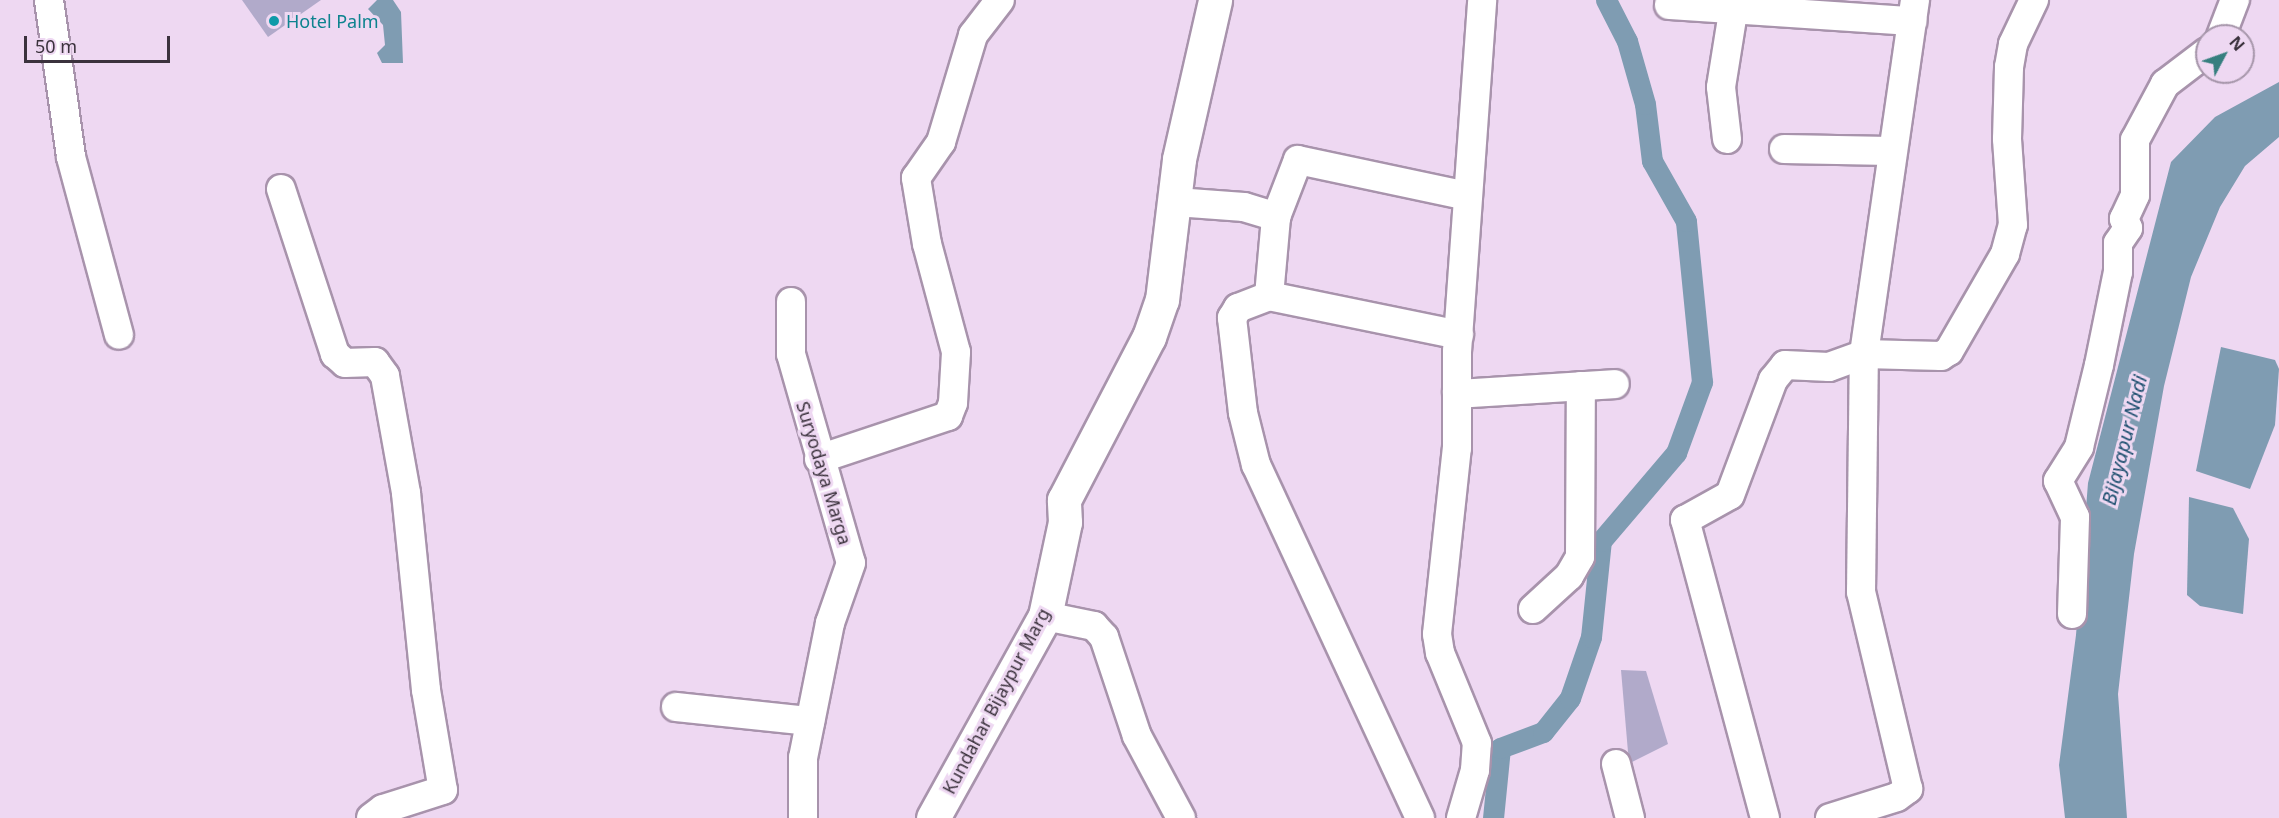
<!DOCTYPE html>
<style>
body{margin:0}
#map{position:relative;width:2279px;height:818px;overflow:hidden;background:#eed8f2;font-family:"Noto Sans",sans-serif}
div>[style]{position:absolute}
.water>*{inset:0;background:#7f9cb2}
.canal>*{height:21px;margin:-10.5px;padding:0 10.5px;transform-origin:10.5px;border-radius:10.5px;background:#7f9cb2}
.building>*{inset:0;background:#b1aaca}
.roads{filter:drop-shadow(2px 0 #a893ac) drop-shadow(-2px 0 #a893ac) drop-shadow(0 2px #a893ac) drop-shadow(0 -2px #a893ac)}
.minor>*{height:28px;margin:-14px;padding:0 14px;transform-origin:14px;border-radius:14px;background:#fff}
.major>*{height:33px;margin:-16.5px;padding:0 16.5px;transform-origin:16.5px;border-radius:16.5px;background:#fff}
.dots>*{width:16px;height:16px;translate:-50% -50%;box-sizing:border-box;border:3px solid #eed8f2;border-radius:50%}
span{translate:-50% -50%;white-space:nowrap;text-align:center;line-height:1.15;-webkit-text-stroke:6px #eed8f2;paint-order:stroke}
.culture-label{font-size:18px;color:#0d838f}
.left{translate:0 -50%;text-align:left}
.street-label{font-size:18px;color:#3b323d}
.water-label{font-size:20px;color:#205171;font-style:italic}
.north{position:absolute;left:2195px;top:24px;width:60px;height:60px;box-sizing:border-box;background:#eed8f2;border:2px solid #a696aa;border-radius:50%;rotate:49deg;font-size:16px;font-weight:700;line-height:24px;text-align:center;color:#3b323d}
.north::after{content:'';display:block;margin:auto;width:21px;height:27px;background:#367f7f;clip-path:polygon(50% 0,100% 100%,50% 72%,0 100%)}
.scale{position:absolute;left:24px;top:36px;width:146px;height:27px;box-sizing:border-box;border:3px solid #3b323d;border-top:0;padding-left:8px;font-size:18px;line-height:21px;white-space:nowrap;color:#3b323d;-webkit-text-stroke:4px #eed8f2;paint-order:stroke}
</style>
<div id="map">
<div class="water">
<div style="clip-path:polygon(377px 0,393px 0,401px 12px,403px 63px,382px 63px,377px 53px,385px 45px,383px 25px,368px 9px)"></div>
<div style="clip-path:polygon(2279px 82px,2279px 137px,2245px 166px,2220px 207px,2191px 277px,2164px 386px,2134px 554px,2118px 694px,2127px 818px,2065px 818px,2059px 765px,2076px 635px,2088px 483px,2171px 162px,2215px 117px)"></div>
<div style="clip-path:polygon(2221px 347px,2275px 360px,2279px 369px,2275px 425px,2250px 489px,2196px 471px)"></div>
<div style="clip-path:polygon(2189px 497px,2233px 508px,2249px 539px,2243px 614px,2200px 606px,2187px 595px)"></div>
</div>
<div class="canal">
<div style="left:1493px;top:818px;width:70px;rotate:-84.3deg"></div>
<div style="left:1500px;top:748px;width:46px;rotate:-20.4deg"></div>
<div style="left:1543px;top:732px;width:43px;rotate:-51.5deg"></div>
<div style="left:1570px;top:698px;width:65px;rotate:-71deg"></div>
<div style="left:1591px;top:637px;width:97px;rotate:-84.1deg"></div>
<div style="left:1601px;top:541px;width:116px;rotate:-49.6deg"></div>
<div style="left:1676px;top:453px;width:76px;rotate:-69.9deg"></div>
<div style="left:1702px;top:382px;width:162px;rotate:-95.7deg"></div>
<div style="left:1686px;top:221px;width:69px;rotate:-119.5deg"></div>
<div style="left:1652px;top:161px;width:57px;rotate:-97deg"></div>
<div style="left:1645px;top:104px;width:66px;rotate:-105.9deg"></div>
<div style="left:1627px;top:41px;width:46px;rotate:-117.1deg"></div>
</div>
<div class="building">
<div style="clip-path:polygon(242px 0,321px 0,268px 37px)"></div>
<div style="clip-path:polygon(1621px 670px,1646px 671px,1668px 744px,1632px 762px,1628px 752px)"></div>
</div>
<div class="roads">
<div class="minor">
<div style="left:49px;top:0;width:159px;rotate:82deg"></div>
<div style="left:71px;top:157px;width:184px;rotate:74.9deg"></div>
<div style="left:1669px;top:5px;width:244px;rotate:3.8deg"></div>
<div style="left:2221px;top:36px;width:39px;rotate:-69deg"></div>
<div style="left:1727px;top:139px;width:52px;rotate:-96.6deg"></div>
<div style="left:1721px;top:87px;width:88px;rotate:-80.9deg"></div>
<div style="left:1784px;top:149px;width:106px;rotate:1.1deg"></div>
<div style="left:281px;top:189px;width:174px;rotate:71.9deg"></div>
<div style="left:335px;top:354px;width:13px;rotate:42deg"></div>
<div style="left:345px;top:363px;width:30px;rotate:-2deg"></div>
<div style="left:375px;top:362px;width:17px;rotate:54deg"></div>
<div style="left:385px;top:376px;width:119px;rotate:79.8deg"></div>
<div style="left:406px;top:493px;width:198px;rotate:84.2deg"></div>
<div style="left:426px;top:690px;width:101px;rotate:80.4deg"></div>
<div style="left:443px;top:790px;width:63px;rotate:162.4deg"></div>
<div style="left:383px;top:809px;width:15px;rotate:143deg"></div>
<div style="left:1176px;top:202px;width:68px;rotate:4.2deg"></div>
<div style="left:1244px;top:207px;width:34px;rotate:17deg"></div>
<div style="left:1269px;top:296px;width:194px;rotate:11.6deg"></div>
<div style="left:791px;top:302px;width:52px;rotate:90deg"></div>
<div style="left:791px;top:354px;width:217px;rotate:74deg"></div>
<div style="left:851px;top:563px;width:64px;rotate:109.3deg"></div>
<div style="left:830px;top:623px;width:138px;rotate:101.3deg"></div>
<div style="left:803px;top:758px;width:60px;rotate:90deg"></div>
<div style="left:1457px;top:394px;width:158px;rotate:-3.6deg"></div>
<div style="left:819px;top:459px;width:136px;rotate:-18.4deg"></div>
<div style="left:948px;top:416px;width:14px;rotate:-69deg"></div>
<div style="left:953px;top:403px;width:51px;rotate:-86.6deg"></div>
<div style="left:956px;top:352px;width:112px;rotate:-105deg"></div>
<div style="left:927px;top:244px;width:67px;rotate:-99.5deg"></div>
<div style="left:916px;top:178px;width:44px;rotate:-55.2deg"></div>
<div style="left:941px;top:142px;width:112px;rotate:-73.3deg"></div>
<div style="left:973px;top:35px;width:44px;rotate:-52.4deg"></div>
<div style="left:1533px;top:609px;width:49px;rotate:-42.5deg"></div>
<div style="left:1569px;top:576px;width:22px;rotate:-60deg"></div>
<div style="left:1580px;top:557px;width:171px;rotate:-89.7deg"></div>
<div style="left:2072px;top:614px;width:97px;rotate:-88.2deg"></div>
<div style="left:2075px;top:517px;width:40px;rotate:-115deg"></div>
<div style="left:2058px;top:481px;width:40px;rotate:-58deg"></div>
<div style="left:2079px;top:447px;width:84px;rotate:-76.3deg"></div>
<div style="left:2099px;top:365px;width:95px;rotate:-78.5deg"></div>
<div style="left:2118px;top:272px;width:29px;rotate:-90deg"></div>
<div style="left:2118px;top:243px;width:18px;rotate:-56deg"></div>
<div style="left:2128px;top:228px;width:10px;rotate:-114deg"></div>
<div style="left:2124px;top:219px;width:26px;rotate:-65deg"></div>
<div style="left:2135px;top:195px;width:55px;rotate:-90deg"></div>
<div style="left:2135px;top:140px;width:64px;rotate:-61.8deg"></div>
<div style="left:2165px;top:84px;width:53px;rotate:-37.3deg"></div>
<div style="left:1045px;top:616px;width:50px;rotate:11.5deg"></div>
<div style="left:1094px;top:626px;width:15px;rotate:48deg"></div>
<div style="left:1104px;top:637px;width:104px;rotate:71.6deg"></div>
<div style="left:1137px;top:736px;width:93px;rotate:61.8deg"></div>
<div style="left:676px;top:707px;width:135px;rotate:6deg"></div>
<div style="left:1616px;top:764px;width:56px;rotate:75.5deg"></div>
<div style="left:1420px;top:818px;width:389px;rotate:-114.9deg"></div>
<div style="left:1256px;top:465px;width:54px;rotate:-104deg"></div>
<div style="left:1243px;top:413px;width:96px;rotate:-96.6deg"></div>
<div style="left:1232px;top:318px;width:12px;rotate:-59deg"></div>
<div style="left:1238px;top:308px;width:33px;rotate:-21deg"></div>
<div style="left:1269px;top:296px;width:79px;rotate:-84.9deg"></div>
<div style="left:1276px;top:217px;width:61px;rotate:-68.9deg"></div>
<div style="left:1298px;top:160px;width:173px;rotate:12deg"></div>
<div style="left:1461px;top:818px;width:50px;rotate:-73.7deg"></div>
<div style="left:1475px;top:770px;width:27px;rotate:-86deg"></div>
<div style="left:1477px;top:743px;width:97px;rotate:-112.3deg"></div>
<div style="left:1440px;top:653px;width:19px;rotate:-99deg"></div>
<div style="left:1437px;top:634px;width:187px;rotate:-83.9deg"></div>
<div style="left:1457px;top:448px;width:96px;rotate:-90deg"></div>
<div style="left:1457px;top:352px;width:353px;rotate:-85.9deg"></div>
<div style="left:1765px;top:818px;width:309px;rotate:-105deg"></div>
<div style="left:1685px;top:520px;width:51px;rotate:-29.1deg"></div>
<div style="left:1730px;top:495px;width:123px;rotate:-69.5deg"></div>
<div style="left:1773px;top:380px;width:19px;rotate:-51deg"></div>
<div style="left:1785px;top:365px;width:44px;rotate:2.6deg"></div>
<div style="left:1829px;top:367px;width:37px;rotate:-20deg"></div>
<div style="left:1864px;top:354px;width:77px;rotate:1.5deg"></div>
<div style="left:1941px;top:356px;width:9px;rotate:-32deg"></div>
<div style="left:1949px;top:351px;width:112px;rotate:-60deg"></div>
<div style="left:2005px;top:254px;width:30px;rotate:-75deg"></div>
<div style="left:2013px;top:225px;width:86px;rotate:-94deg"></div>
<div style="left:2007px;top:139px;width:72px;rotate:-88.4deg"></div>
<div style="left:2009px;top:67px;width:23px;rotate:-80deg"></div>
<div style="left:2013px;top:44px;width:49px;rotate:-64.5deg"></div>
<div style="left:1830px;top:818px;width:70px;rotate:-17.4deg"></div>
<div style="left:1897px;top:797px;width:14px;rotate:-36deg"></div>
<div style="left:1908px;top:789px;width:203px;rotate:-103.4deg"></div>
<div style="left:1861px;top:592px;width:238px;rotate:-89.3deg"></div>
<div style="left:1864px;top:354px;width:358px;rotate:-81.8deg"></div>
</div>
<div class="major">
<div style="left:933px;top:818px;width:231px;rotate:-61deg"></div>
<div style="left:1045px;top:616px;width:96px;rotate:-78deg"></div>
<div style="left:1065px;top:522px;width:22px;rotate:-93deg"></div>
<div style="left:1064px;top:500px;width:184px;rotate:-62.5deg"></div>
<div style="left:1149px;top:337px;width:39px;rotate:-71deg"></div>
<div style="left:1162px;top:300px;width:142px;rotate:-83.1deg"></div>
<div style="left:1179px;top:159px;width:163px;rotate:-77.2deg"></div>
</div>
</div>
<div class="dots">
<div style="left:274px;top:21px;background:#0f9aa8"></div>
</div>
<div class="culture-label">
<span class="left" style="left:286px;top:21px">Hotel Palm</span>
</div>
<div class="street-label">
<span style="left:824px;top:473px;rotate:73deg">Suryodaya Marga</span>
<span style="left:996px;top:701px;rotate:-62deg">Kundahar Bijaypur Marg</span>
</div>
<div class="water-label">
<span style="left:2124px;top:440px;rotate:-76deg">Bijayapur Nadi</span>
</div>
<div class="north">N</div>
<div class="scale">50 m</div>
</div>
